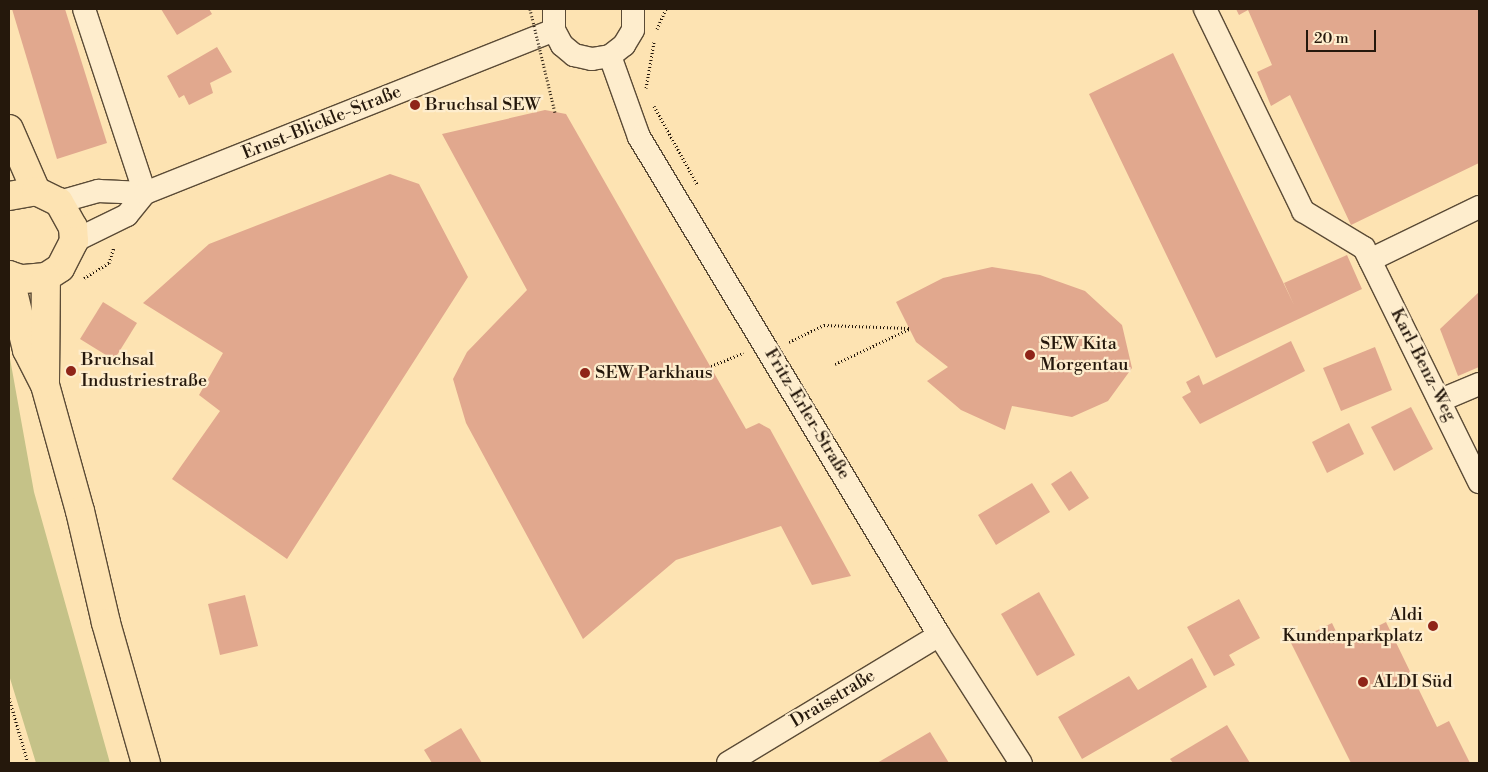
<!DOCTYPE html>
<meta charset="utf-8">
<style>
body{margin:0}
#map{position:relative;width:1488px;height:772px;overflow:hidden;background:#fde3b2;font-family:"Libre Bodoni",serif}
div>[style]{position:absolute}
.green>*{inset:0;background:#c5c288}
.building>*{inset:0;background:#e1a88e}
.path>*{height:3px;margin-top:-1.5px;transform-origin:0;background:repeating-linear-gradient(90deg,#25180c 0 1px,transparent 0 3.5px)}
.roads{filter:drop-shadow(1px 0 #5b4b36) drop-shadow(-1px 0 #5b4b36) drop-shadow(0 1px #5b4b36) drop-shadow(0 -1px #5b4b36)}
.minor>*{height:22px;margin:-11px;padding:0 11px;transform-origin:11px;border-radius:11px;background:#feedcd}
.major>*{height:28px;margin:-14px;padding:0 14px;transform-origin:14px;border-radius:14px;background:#fde3b2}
.path-bridge>*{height:3px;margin-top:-1.5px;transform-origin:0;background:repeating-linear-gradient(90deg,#25180c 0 1px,transparent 0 3.5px)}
.dots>*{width:14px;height:14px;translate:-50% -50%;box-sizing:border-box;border:2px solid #feedcd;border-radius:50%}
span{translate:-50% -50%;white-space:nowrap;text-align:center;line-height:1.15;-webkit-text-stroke:4.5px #feedcd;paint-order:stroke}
.poi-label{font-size:18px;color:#25180c}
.left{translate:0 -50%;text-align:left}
.right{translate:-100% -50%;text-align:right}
.street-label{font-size:18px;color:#25180c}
.frame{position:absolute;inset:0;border:10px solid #25180c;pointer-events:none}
.scale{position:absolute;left:1306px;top:30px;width:70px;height:22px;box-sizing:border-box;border:2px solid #25180c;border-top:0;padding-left:6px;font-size:15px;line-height:18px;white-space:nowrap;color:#25180c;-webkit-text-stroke:4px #feedcd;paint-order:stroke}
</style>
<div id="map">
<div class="green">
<div style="clip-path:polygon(9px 353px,34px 492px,110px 763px,36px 763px,9px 675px)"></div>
</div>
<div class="building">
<div style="clip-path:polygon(12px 9px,65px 9px,107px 143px,57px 159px)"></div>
<div style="clip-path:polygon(161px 9px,209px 9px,212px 14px,177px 35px)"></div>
<div style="clip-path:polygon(1236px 9px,1479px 9px,1479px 163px,1351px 225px,1290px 95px,1271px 106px,1257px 72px,1272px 65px,1248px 10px,1239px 15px)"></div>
<div style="clip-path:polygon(217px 47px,232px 72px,210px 83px,213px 93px,189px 105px,184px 95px,179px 98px,167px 76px)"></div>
<div style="clip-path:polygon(1173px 53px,1294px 305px,1284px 283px,1347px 255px,1362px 289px,1216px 358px,1089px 94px)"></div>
<div style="clip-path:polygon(545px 110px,566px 114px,746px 429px,759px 423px,770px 429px,851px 576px,812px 585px,781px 526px,676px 560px,583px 639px,466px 423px,453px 379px,467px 352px,527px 290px,442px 134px)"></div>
<div style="clip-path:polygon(390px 174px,419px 184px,468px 277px,287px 559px,172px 479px,220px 411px,199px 395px,223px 353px,143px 303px,209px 244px)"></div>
<div style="clip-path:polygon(992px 267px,1040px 275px,1085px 291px,1122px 325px,1132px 368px,1108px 401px,1072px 417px,1012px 406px,1005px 430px,961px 410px,927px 381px,948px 367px,916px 342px,896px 302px,943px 278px)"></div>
<div style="clip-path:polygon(1479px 292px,1479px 367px,1458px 376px,1440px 329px)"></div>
<div style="clip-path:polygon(103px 302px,137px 323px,114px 360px,80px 339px)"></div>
<div style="clip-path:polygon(1291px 341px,1305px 371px,1200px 424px,1182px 397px,1191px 392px,1186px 382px,1199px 375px,1203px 385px)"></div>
<div style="clip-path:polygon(1375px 347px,1392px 390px,1341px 411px,1323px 368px)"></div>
<div style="clip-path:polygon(1411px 407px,1433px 449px,1394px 471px,1371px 427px)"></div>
<div style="clip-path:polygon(1349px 423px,1364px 454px,1327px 473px,1312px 442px)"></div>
<div style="clip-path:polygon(1071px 471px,1089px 498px,1069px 511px,1051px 484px)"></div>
<div style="clip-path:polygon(1032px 483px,1050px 512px,996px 545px,978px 515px)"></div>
<div style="clip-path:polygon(1039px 592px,1075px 655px,1037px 676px,1001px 614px)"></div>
<div style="clip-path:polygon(245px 595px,258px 646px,220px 655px,208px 604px)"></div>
<div style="clip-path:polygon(1239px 599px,1260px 638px,1229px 655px,1235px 665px,1214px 676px,1187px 627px)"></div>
<div style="clip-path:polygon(1386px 622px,1437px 727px,1449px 721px,1470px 763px,1351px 763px,1291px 643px,1332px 623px,1342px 644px)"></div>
<div style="clip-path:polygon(1192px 658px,1207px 687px,1082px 759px,1058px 717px,1129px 676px,1138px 690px)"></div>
<div style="clip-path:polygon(1227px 725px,1250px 763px,1173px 763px,1170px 759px)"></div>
<div style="clip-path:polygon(461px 728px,482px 763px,432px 763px,424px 750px)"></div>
<div style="clip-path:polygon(930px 732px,949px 763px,877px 763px)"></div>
</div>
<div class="path">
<div style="left:657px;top:29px;width:22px;rotate:-66deg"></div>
<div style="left:646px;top:88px;width:47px;rotate:-80.1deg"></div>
<div style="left:654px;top:106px;width:89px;rotate:61.1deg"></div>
<div style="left:84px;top:278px;width:29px;rotate:-31deg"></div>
<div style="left:109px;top:263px;width:17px;rotate:-73deg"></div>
<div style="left:789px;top:342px;width:39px;rotate:-26deg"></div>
<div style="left:824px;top:325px;width:85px;rotate:2deg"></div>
<div style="left:835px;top:364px;width:82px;rotate:-25.3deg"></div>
<div style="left:711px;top:366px;width:35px;rotate:-22deg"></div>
<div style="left:9px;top:698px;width:68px;rotate:73.7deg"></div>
</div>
<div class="roads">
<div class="minor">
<div style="left:84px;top:9px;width:194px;rotate:71.7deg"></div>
<div style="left:554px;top:9px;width:21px;rotate:90deg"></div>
<div style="left:554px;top:30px;width:17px;rotate:62deg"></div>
<div style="left:562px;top:45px;width:16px;rotate:40deg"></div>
<div style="left:574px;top:55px;width:18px;rotate:13deg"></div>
<div style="left:592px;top:59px;width:18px;rotate:-9deg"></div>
<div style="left:610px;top:56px;width:18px;rotate:-38deg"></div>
<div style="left:624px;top:45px;width:17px;rotate:-59deg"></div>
<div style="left:633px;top:30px;width:21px;rotate:-90deg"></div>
<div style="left:1205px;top:9px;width:225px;rotate:64.1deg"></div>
<div style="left:1303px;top:211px;width:71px;rotate:31.2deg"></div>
<div style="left:1364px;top:248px;width:261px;rotate:63.8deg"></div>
<div style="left:610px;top:56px;width:86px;rotate:70.3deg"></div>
<div style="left:639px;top:137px;width:581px;rotate:58.93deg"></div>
<div style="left:939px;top:635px;width:152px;rotate:57.4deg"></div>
<div style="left:59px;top:202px;width:41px;rotate:-15.8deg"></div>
<div style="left:98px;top:191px;width:47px;rotate:2.4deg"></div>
<div style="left:74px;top:241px;width:59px;rotate:-26.1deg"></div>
<div style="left:127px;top:215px;width:28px;rotate:-51deg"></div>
<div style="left:145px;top:193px;width:440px;rotate:-21.7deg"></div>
<div style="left:1370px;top:260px;width:121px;rotate:-25.9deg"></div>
<div style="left:1441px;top:400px;width:41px;rotate:-22.8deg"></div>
<div style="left:728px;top:763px;width:247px;rotate:-31.2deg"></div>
</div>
<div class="major">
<div style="left:9px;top:129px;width:68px;rotate:66.5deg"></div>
<div style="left:9px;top:196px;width:27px;rotate:-10deg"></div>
<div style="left:36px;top:191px;width:25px;rotate:26deg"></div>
<div style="left:59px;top:202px;width:29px;rotate:61deg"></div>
<div style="left:73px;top:227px;width:14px;rotate:86deg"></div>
<div style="left:74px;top:241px;width:30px;rotate:117deg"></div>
<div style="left:60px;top:268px;width:17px;rotate:147deg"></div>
<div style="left:46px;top:277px;width:25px;rotate:175deg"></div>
<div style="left:21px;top:279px;width:13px;rotate:-162deg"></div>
<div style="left:9px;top:275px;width:77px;rotate:76.5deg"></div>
<div style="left:27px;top:350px;width:39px;rotate:63deg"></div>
<div style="left:45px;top:385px;width:131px;rotate:74.5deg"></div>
<div style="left:80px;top:511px;width:115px;rotate:76.9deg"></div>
<div style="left:106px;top:623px;width:146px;rotate:74.1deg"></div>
<div style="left:45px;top:383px;width:106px;rotate:-89.5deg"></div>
</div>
</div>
<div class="path-bridge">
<div style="left:530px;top:9px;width:106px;rotate:76.4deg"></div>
</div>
<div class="dots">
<div style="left:415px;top:105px;background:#8f2418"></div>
<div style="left:1030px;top:355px;background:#8f2418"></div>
<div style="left:71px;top:371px;background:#8f2418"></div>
<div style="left:585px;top:373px;background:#8f2418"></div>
<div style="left:1433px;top:626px;background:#8f2418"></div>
<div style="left:1363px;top:682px;background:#8f2418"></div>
</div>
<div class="poi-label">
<span class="left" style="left:425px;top:105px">Bruchsal SEW</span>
<span class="left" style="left:1040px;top:355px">SEW Kita<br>Morgentau</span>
<span class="left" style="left:81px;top:371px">Bruchsal<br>Industriestraße</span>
<span class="left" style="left:595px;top:373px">SEW Parkhaus</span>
<span class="right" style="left:1423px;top:626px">Aldi<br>Kundenparkplatz</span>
<span class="left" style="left:1373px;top:682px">ALDI Süd</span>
</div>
<div class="street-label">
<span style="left:322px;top:123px;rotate:-22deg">Ernst-Blickle-Straße</span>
<span style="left:1423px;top:365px;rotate:63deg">Karl-Benz-Weg</span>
<span style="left:807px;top:414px;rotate:59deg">Fritz-Erler-Straße</span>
<span style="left:833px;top:699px;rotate:-31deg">Draisstraße</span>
</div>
<div class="frame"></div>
<div class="scale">20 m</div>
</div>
